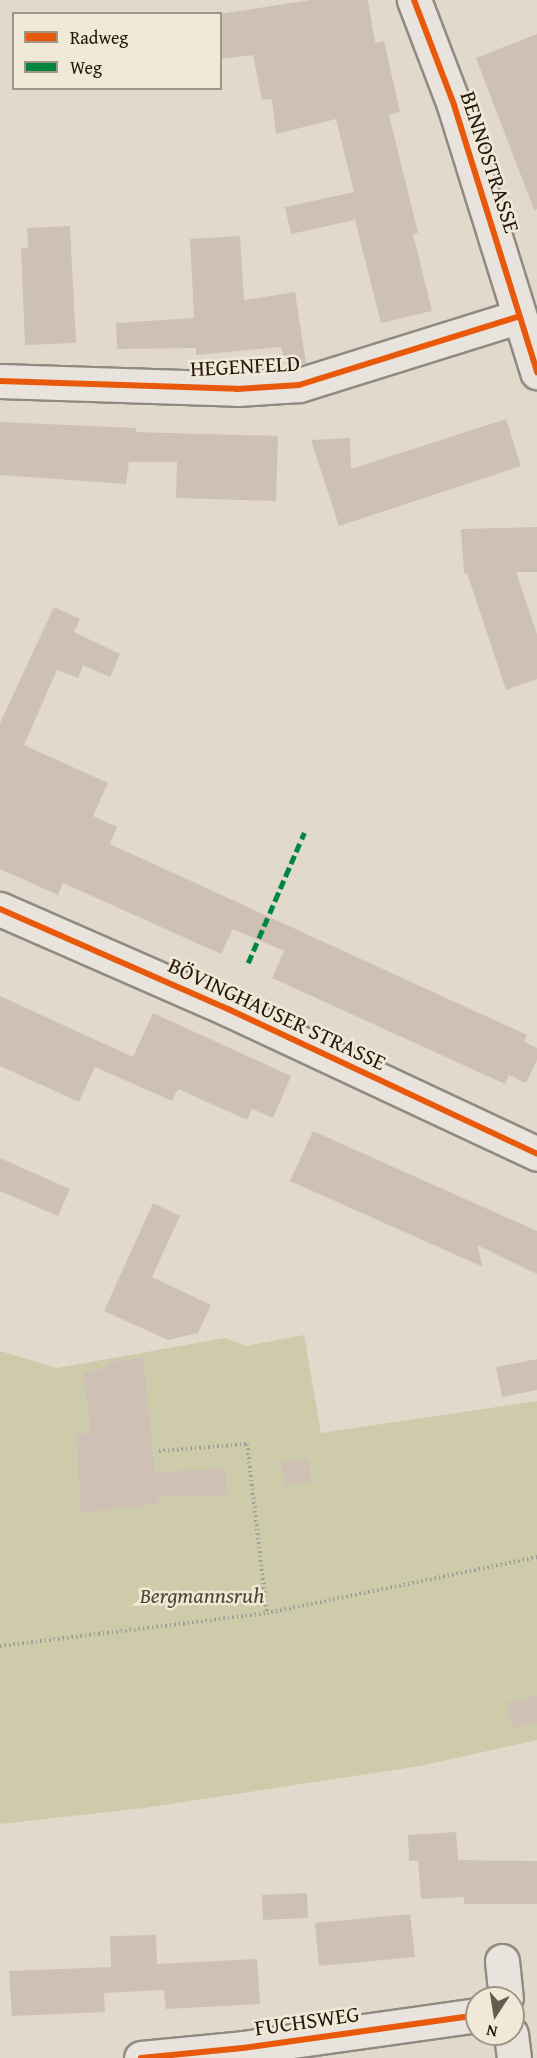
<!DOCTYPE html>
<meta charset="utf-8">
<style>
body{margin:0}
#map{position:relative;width:537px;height:2058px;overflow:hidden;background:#e1dacc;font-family:"Gentium Book Plus",serif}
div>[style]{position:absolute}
.green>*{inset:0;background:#cdcbaa}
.building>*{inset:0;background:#cfc0b6}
.path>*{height:4px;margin-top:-2px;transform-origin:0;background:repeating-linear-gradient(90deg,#a39e97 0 1.5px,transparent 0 4.5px)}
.roads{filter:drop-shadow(2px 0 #908a81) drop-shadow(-2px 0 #908a81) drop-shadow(0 2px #908a81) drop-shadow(0 -2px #908a81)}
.street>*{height:33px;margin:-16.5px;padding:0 16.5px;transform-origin:16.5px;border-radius:16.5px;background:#e8e4dd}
.quiet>*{height:4.5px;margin-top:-2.25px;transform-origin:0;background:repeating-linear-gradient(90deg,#00873e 0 9px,transparent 0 13.5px)}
.cycleway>*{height:6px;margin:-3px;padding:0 3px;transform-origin:3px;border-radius:3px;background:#e8590c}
span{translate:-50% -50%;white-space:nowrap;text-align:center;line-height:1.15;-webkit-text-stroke:5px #f1e9d8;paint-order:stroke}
.street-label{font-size:22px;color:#26160c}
.park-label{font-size:22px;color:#534933;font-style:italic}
.legend{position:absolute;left:12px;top:12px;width:210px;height:78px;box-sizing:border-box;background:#f1e9d8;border:2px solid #a09586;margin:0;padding:8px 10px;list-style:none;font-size:18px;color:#26160c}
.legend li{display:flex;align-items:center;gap:12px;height:30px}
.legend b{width:30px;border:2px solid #a09586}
.north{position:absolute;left:465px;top:1986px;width:60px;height:60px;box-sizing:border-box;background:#f1e9d8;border:2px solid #a09586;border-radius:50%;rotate:192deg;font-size:16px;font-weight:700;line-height:24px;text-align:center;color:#26160c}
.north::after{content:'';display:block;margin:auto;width:21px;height:27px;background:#675b4f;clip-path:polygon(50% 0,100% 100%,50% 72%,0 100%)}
</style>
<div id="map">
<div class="green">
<div style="clip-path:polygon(304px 1335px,321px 1433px,537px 1401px,537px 1740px,420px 1766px,144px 1808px,0 1824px,0 1351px,57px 1368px,225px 1338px,246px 1346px)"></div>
</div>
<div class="building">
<div style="clip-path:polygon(311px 0,368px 0,375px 43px,384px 41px,400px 112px,389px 115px,418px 233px,413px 234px,432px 311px,381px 323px,355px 220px,291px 234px,285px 207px,354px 192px,336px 119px,276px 134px,272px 99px,262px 100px,253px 55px,220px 59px,220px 14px)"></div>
<div style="clip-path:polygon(537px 34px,537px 209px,534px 210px,476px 58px)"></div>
<div style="clip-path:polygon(70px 226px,76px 343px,25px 345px,21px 248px,28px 248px,27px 228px)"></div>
<div style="clip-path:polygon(240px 236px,244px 300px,295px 292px,306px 363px,287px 367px,281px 347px,196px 355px,196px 348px,117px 349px,116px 323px,194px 318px,190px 239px)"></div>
<div style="clip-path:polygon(506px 419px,521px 466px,339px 526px,311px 440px,350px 438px,351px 469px)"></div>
<div style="clip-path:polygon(0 422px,136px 428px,136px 432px,278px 436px,276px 501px,176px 498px,177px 462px,129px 462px,126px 484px,0 475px)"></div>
<div style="clip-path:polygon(537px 527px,537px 572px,516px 572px,537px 634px,537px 679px,506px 690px,467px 573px,464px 573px,461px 529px)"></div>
<div style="clip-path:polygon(54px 607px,80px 619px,74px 632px,120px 654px,110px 677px,83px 665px,78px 678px,57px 670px,24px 745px,108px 783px,93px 816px,117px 827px,110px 844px,527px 1035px,524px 1042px,537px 1048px,537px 1060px,526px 1083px,509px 1075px,505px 1084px,272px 978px,284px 951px,233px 929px,221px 954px,63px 883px,58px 895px,0 869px,0 723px)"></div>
<div style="clip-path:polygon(0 996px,133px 1057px,153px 1013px,291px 1076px,273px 1118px,252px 1109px,247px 1120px,178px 1089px,172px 1101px,95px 1067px,79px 1102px,0 1066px)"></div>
<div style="clip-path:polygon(313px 1131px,537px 1231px,537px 1274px,477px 1245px,483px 1267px,290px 1181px)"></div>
<div style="clip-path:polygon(0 1158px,70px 1189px,58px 1216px,0 1191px)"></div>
<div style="clip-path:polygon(153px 1203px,180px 1216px,152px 1277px,211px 1305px,198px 1333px,168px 1340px,104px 1311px)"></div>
<div style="clip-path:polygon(143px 1358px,155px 1472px,226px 1469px,227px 1495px,157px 1497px,157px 1504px,81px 1513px,76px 1434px,91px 1433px,83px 1372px,104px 1369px,110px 1362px)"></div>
<div style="clip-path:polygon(537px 1359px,537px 1390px,502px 1397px,496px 1367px)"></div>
<div style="clip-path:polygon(308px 1458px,311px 1482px,285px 1486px,280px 1462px)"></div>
<div style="clip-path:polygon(537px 1696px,537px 1722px,512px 1728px,506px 1703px)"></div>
<div style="clip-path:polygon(456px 1832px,458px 1860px,537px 1861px,537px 1904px,464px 1904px,464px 1897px,421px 1899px,418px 1861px,409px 1861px,408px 1835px)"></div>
<div style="clip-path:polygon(307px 1893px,308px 1918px,263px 1920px,262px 1895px)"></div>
<div style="clip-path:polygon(410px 1914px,415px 1957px,319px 1966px,315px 1923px)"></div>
<div style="clip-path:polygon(156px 1935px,157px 1964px,257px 1959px,260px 2004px,166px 2009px,164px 1990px,104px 1993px,105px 2012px,12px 2016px,9px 1971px,111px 1967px,110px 1936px)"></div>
</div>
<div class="path">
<div style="left:159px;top:1451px;width:88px;rotate:-4.5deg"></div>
<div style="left:247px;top:1444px;width:170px;rotate:83.3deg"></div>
<div style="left:0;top:1646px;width:269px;rotate:-7deg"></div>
<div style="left:267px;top:1613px;width:276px;rotate:-11.7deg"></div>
</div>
<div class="roads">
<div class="street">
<div style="left:414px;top:0;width:112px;rotate:69.1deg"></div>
<div style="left:454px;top:105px;width:280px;rotate:72.7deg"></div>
<div style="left:0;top:381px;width:237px;rotate:1.9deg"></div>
<div style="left:237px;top:389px;width:62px;rotate:-3.7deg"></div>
<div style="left:299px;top:385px;width:228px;rotate:-17.3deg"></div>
<div style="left:0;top:909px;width:249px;rotate:23.7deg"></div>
<div style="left:228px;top:1009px;width:341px;rotate:25.1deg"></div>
<div style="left:502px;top:1961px;width:37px;rotate:84deg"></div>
<div style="left:511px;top:2034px;width:24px;rotate:83deg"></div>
<div style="left:141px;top:2058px;width:102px;rotate:-5.6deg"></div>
<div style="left:243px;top:2048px;width:236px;rotate:-8deg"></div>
</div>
</div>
<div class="quiet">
<div style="left:248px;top:963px;width:142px;rotate:-66.7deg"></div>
</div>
<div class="cycleway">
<div style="left:414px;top:0;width:112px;rotate:69.1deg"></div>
<div style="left:454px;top:105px;width:280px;rotate:72.7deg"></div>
<div style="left:0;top:381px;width:237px;rotate:1.9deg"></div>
<div style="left:237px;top:389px;width:62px;rotate:-3.7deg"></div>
<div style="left:299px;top:385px;width:228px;rotate:-17.3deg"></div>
<div style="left:0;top:909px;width:249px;rotate:23.7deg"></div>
<div style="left:228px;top:1009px;width:341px;rotate:25.1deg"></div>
<div style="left:141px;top:2058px;width:102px;rotate:-5.6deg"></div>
<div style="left:243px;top:2048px;width:236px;rotate:-8deg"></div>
</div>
<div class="street-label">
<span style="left:490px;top:162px;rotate:72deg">BENNOSTRASSE</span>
<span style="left:245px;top:366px;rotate:-3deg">HEGENFELD</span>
<span style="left:277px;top:1014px;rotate:25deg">BÖVINGHAUSER STRASSE</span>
<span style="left:307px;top:2021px;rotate:-8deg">FUCHSWEG</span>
</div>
<div class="park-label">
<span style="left:202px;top:1596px">Bergmannsruh</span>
</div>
<ul class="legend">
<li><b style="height:8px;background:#e8590c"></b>Radweg</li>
<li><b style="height:8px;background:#00873e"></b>Weg</li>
</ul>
<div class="north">N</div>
</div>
